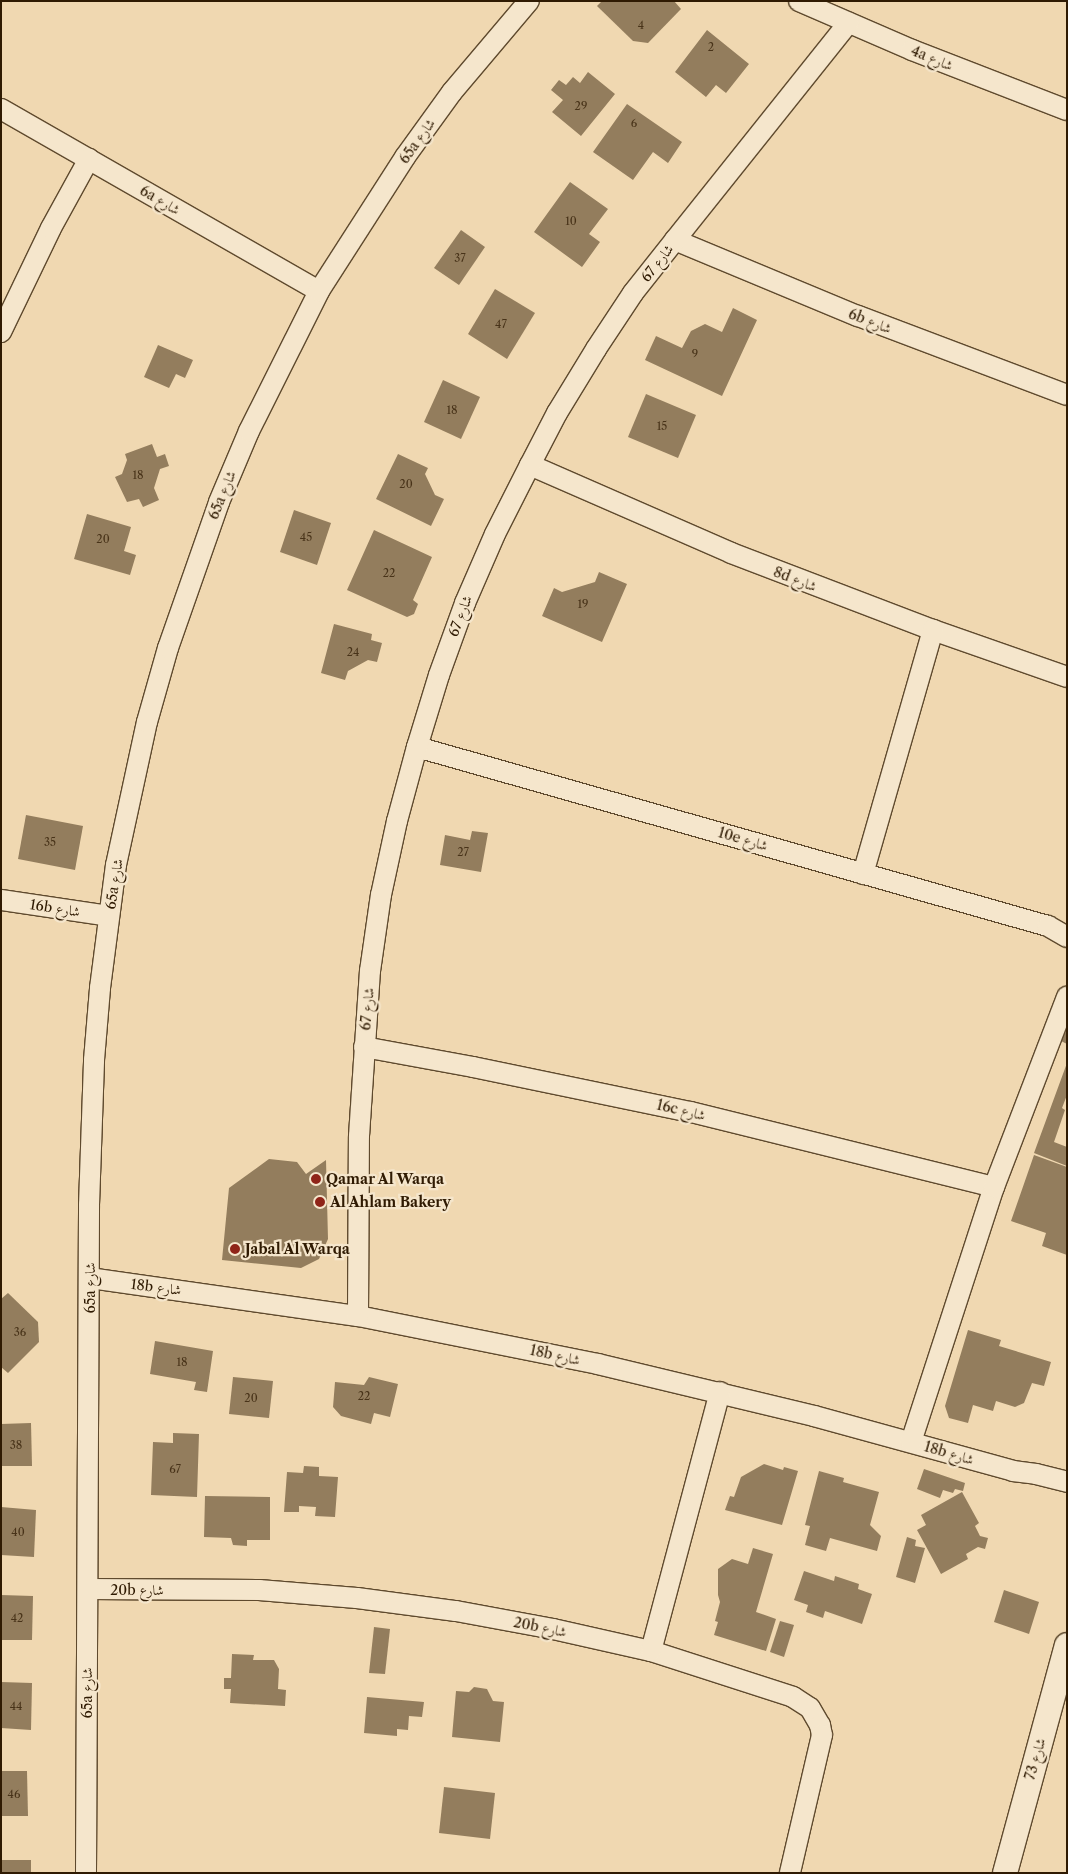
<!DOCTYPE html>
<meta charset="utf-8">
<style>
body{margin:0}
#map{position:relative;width:1068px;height:1874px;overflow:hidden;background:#f0d8b1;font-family:"Libre Caslon Text",Amiri,serif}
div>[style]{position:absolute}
.building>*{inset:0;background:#937d5d}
.roads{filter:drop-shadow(1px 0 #5f4a2e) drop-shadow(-1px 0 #5f4a2e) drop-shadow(0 1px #5f4a2e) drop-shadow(0 -1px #5f4a2e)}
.minor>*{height:20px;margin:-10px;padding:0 10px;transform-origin:10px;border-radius:10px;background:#f5e6cc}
.tertiary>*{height:24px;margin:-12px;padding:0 12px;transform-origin:12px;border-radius:12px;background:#f5e6cc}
.dots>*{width:14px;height:14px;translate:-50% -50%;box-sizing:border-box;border:2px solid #f5e6cc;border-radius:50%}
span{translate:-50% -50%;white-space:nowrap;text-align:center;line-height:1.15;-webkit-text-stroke:4.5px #f5e6cc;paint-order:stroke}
.number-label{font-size:11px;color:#483319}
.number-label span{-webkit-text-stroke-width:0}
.street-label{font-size:14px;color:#2f1a02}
.poi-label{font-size:14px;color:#2f1a02;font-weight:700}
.left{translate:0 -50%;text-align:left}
.frame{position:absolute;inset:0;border:2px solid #2f1a02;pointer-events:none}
</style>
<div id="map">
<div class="building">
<div style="clip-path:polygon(602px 1px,674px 1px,681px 9px,648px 43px,633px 41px,597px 6px)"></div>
<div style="clip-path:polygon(707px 30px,749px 64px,726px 93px,716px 85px,706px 97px,675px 72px)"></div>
<div style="clip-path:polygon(588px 72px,615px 94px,581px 136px,552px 112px,563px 100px,551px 90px,559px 80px,566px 85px,573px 77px,580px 83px)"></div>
<div style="clip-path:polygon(627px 104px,682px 142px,668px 163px,653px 152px,633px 180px,593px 152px)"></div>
<div style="clip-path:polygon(570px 182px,608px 209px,589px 234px,600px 242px,582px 267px,534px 232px)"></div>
<div style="clip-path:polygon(461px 230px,485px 247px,459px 285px,434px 268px)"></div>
<div style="clip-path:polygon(495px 289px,535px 313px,507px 359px,468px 334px)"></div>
<div style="clip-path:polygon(733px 308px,757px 320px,722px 396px,645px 360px,656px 336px,682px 348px,691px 331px,705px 324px,722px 332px)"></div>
<div style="clip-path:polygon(158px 345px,193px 360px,185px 378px,176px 374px,169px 388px,144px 377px)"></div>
<div style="clip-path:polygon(443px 380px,480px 397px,461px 439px,424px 422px)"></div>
<div style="clip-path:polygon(646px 394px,696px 415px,678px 458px,628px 437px)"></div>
<div style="clip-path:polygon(152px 444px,157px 457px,165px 454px,169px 466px,160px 469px,154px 488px,159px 500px,143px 507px,139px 499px,127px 502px,115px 477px,122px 474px,127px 460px,125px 454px)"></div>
<div style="clip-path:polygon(398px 454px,428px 468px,425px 474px,435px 495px,444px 499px,431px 526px,376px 499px)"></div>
<div style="clip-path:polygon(294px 510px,331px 523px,317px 565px,280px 552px)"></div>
<div style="clip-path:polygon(87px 514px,131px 527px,124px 551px,136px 555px,130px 575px,74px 559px)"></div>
<div style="clip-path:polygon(374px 530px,432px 557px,413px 600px,418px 604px,414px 614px,407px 617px,347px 590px)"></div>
<div style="clip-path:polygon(599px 572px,627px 584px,602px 642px,542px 616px,554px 588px,562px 592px,595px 582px)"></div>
<div style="clip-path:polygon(334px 624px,372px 634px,371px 640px,382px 643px,377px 662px,368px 660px,348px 671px,345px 680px,321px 673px)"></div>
<div style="clip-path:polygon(26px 815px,83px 826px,75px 870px,18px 859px)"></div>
<div style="clip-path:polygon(472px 831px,488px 833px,481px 872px,440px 865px,445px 835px,470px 840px)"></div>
<div style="clip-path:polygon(1067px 1029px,1067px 1044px,1061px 1041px)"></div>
<div style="clip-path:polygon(1067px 1063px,1067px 1095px,1062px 1108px,1065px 1110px,1054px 1142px,1067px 1147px,1067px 1166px,1034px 1153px)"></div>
<div style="clip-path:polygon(1034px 1155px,1067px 1167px,1067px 1255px,1042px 1246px,1046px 1233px,1011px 1221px)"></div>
<div style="clip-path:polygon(269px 1159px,297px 1162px,306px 1174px,326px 1160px,328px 1239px,319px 1259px,301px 1268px,222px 1260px,229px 1188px)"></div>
<div style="clip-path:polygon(8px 1293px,38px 1322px,39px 1342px,8px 1373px,1px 1367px,1px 1299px)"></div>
<div style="clip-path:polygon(968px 1330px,1001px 1340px,999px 1346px,1051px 1362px,1044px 1386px,1032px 1383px,1024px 1403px,1015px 1407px,996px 1401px,993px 1411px,973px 1405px,968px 1423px,949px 1418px,945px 1406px)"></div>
<div style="clip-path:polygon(155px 1341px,213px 1351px,207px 1392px,194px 1390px,196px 1382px,150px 1374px)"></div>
<div style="clip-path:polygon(233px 1377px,273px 1381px,269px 1418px,229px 1414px)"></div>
<div style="clip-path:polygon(369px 1377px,398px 1384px,390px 1417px,374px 1413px,371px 1424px,341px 1416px,333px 1407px,335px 1382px,364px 1385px)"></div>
<div style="clip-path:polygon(31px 1423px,32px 1466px,1px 1466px,1px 1424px)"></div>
<div style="clip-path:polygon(173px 1433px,199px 1434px,197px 1497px,151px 1495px,153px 1442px,173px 1443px)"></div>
<div style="clip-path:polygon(764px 1464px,783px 1470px,784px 1467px,798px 1471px,782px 1525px,725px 1510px,730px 1496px,734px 1497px,741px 1477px)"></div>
<div style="clip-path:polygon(304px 1466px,319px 1467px,319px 1476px,338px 1477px,335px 1517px,315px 1516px,316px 1507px,299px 1506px,299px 1512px,284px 1512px,287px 1472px,303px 1473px)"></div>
<div style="clip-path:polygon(924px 1469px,965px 1483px,963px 1491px,955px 1489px,953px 1493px,943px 1490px,940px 1498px,917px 1489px)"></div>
<div style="clip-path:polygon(819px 1471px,844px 1478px,843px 1482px,879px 1492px,870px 1525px,881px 1536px,877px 1551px,830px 1538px,826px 1551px,805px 1545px,810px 1526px,805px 1525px)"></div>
<div style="clip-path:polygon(962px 1492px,979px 1523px,975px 1526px,980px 1536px,988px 1538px,985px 1549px,978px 1547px,966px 1554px,968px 1559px,941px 1574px,917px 1530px,926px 1525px,921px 1515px)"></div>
<div style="clip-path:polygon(205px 1496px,270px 1497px,270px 1540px,247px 1540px,247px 1546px,233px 1545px,231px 1538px,204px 1537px)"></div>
<div style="clip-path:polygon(1px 1507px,36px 1510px,34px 1557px,1px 1555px)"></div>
<div style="clip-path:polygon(907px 1537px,916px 1540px,915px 1546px,925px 1548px,915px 1583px,896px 1577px)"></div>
<div style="clip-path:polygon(753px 1548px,773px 1554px,756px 1612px,776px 1619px,766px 1651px,714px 1635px,718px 1622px,715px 1621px,720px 1602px,718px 1595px,718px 1569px,732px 1559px,748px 1564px)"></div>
<div style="clip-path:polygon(804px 1571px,834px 1581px,835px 1576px,859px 1584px,858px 1589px,872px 1594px,862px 1624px,825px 1611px,823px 1618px,806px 1612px,808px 1605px,794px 1600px)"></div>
<div style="clip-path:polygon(1004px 1590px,1039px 1602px,1029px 1634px,994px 1622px)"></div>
<div style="clip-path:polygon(1px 1595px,33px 1596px,32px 1640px,1px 1640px)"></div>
<div style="clip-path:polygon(780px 1621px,794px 1625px,784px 1657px,770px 1652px)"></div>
<div style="clip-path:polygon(374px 1627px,390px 1629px,385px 1674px,369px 1673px)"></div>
<div style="clip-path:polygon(232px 1654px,254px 1655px,253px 1660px,274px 1660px,279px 1669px,278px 1689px,286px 1690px,285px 1706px,230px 1703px,231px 1689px,224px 1689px,224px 1678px,231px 1678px)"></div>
<div style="clip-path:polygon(1px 1682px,32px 1683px,31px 1730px,1px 1728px)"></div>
<div style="clip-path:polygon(474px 1687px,487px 1689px,493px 1701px,504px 1702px,500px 1742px,452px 1737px,456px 1691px,469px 1692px)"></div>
<div style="clip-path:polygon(367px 1697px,424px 1702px,422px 1717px,409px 1716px,408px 1730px,397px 1729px,397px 1736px,364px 1733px)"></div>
<div style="clip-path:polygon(1px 1771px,27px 1771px,28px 1816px,1px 1816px)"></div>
<div style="clip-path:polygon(444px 1787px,495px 1793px,490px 1839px,439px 1833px)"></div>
<div style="clip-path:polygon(1px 1860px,31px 1860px,31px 1873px,1px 1873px)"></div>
</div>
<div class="roads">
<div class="minor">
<div style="left:799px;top:1px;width:123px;rotate:23.4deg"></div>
<div style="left:912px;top:50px;width:166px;rotate:21.2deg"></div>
<div style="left:1px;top:109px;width:366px;rotate:29.8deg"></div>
<div style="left:675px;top:240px;width:198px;rotate:22.6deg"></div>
<div style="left:858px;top:316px;width:223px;rotate:20.7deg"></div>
<div style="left:1px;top:332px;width:115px;rotate:-64.3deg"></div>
<div style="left:51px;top:228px;width:79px;rotate:-61.2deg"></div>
<div style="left:530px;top:465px;width:219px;rotate:23.6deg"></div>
<div style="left:731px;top:553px;width:216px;rotate:20.9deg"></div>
<div style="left:933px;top:630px;width:142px;rotate:19.3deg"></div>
<div style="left:417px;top:747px;width:656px;rotate:15.84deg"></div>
<div style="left:1048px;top:926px;width:22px;rotate:30deg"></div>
<div style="left:863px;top:874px;width:254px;rotate:-74deg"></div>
<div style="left:1px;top:900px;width:109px;rotate:8.4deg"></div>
<div style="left:364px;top:1047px;width:111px;rotate:10.4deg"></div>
<div style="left:473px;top:1067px;width:223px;rotate:11.7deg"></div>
<div style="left:691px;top:1112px;width:312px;rotate:13.9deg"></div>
<div style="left:90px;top:1278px;width:271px;rotate:8.1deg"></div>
<div style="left:358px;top:1316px;width:245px;rotate:11.3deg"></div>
<div style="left:598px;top:1364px;width:222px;rotate:13.5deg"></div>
<div style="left:814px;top:1416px;width:206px;rotate:15.4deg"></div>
<div style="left:1013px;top:1471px;width:23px;rotate:7deg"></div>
<div style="left:1036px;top:1474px;width:32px;rotate:14deg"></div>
<div style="left:358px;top:1316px;width:180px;rotate:-89.7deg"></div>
<div style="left:359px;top:1136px;width:165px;rotate:-86.2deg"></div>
<div style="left:370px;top:971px;width:77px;rotate:-81.8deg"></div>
<div style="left:381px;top:895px;width:76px;rotate:-77.8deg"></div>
<div style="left:397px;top:821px;width:77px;rotate:-74.9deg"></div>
<div style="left:417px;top:747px;width:75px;rotate:-73deg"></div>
<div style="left:439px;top:675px;width:77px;rotate:-70.1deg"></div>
<div style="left:465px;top:603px;width:75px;rotate:-66.5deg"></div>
<div style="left:495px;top:534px;width:77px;rotate:-63.1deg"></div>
<div style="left:530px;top:465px;width:59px;rotate:-62.6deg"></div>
<div style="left:557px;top:413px;width:75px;rotate:-58.6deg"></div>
<div style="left:596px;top:349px;width:67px;rotate:-56.5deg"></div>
<div style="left:633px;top:293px;width:68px;rotate:-51.6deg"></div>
<div style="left:675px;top:240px;width:278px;rotate:-51.4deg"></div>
<div style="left:911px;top:1442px;width:268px;rotate:-72deg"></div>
<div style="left:994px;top:1187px;width:204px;rotate:-69deg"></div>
<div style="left:88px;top:1589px;width:171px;rotate:0.3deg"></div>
<div style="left:259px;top:1590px;width:98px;rotate:4.7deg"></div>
<div style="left:357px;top:1598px;width:100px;rotate:7.5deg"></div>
<div style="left:456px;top:1611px;width:99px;rotate:10.5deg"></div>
<div style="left:553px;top:1629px;width:100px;rotate:12.7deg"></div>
<div style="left:651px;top:1651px;width:149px;rotate:17.9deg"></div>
<div style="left:793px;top:1697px;width:20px;rotate:33deg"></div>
<div style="left:810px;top:1708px;width:20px;rotate:60deg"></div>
<div style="left:820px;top:1725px;width:10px;rotate:79deg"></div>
<div style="left:822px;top:1735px;width:142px;rotate:103.1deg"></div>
<div style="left:651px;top:1651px;width:268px;rotate:-75.1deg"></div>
<div style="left:86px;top:1873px;width:668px;rotate:-89.74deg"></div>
<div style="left:89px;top:1205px;width:145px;rotate:-88deg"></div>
<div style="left:94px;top:1060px;width:72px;rotate:-85.2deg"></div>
<div style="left:100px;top:988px;width:124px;rotate:-82.6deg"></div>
<div style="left:116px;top:865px;width:146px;rotate:-77.8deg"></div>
<div style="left:147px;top:722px;width:77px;rotate:-74.2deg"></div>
<div style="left:168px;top:648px;width:155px;rotate:-70.7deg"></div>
<div style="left:219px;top:502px;width:77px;rotate:-67.1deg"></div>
<div style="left:249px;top:431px;width:157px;rotate:-63.4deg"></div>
<div style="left:319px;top:291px;width:159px;rotate:-57.3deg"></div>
<div style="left:405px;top:157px;width:80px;rotate:-54.1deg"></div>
<div style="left:452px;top:92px;width:119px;rotate:-49.8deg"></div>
</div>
<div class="tertiary">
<div style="left:1005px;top:1873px;width:236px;rotate:-74.8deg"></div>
</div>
</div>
<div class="dots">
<div style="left:316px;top:1179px;background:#8f2418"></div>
<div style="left:320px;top:1202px;background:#8f2418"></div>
<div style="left:235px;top:1249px;background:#8f2418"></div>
</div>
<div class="number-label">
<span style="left:641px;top:25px">4</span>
<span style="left:711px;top:47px">2</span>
<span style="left:581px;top:106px">29</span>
<span style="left:634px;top:123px">6</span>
<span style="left:571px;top:221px">10</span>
<span style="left:460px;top:258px">37</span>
<span style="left:501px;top:324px">47</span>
<span style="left:695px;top:354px">9</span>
<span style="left:452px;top:410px">18</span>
<span style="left:662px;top:426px">15</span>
<span style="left:138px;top:475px">18</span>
<span style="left:406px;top:484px">20</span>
<span style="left:306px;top:537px">45</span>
<span style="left:103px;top:539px">20</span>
<span style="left:389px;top:573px">22</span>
<span style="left:583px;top:604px">19</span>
<span style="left:353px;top:652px">24</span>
<span style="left:50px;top:842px">35</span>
<span style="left:463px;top:852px">27</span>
<span style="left:20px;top:1332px">36</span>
<span style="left:182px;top:1362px">18</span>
<span style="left:364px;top:1396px">22</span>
<span style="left:251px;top:1398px">20</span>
<span style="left:16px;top:1445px">38</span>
<span style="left:175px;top:1469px">67</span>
<span style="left:18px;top:1532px">40</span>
<span style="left:17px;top:1618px">42</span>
<span style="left:16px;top:1706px">44</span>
<span style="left:14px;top:1794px">46</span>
</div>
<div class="street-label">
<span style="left:932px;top:58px;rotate:22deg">4a شارع</span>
<span style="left:417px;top:141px;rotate:-55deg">65a شارع</span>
<span style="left:160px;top:200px;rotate:30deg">6a شارع</span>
<span style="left:657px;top:263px;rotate:-52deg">شارع 67</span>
<span style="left:870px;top:321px;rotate:21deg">6b شارع</span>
<span style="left:222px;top:495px;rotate:-68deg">65a شارع</span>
<span style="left:795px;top:579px;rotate:21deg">8d شارع</span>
<span style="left:460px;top:616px;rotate:-69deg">شارع 67</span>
<span style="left:743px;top:839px;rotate:16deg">10e شارع</span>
<span style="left:114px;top:884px;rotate:-81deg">65a شارع</span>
<span style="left:55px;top:908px;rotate:9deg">16b شارع</span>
<span style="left:367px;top:1009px;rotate:-85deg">شارع 67</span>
<span style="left:681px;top:1110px;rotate:13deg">16c شارع</span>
<span style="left:156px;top:1287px;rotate:7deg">18b شارع</span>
<span style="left:90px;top:1288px;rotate:-90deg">65a شارع</span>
<span style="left:555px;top:1355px;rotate:12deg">18b شارع</span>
<span style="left:949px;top:1453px;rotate:16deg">18b شارع</span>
<span style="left:137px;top:1590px">20b شارع</span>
<span style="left:540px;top:1627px;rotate:11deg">20b شارع</span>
<span style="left:87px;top:1693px;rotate:-90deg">65a شارع</span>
<span style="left:1035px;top:1759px;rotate:-74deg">شارع 73</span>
</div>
<div class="poi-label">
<span class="left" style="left:326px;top:1179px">Qamar Al Warqa</span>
<span class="left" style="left:330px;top:1202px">Al Ahlam Bakery</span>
<span class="left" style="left:245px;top:1249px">Jabal Al Warqa</span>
</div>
<div class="frame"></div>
</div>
